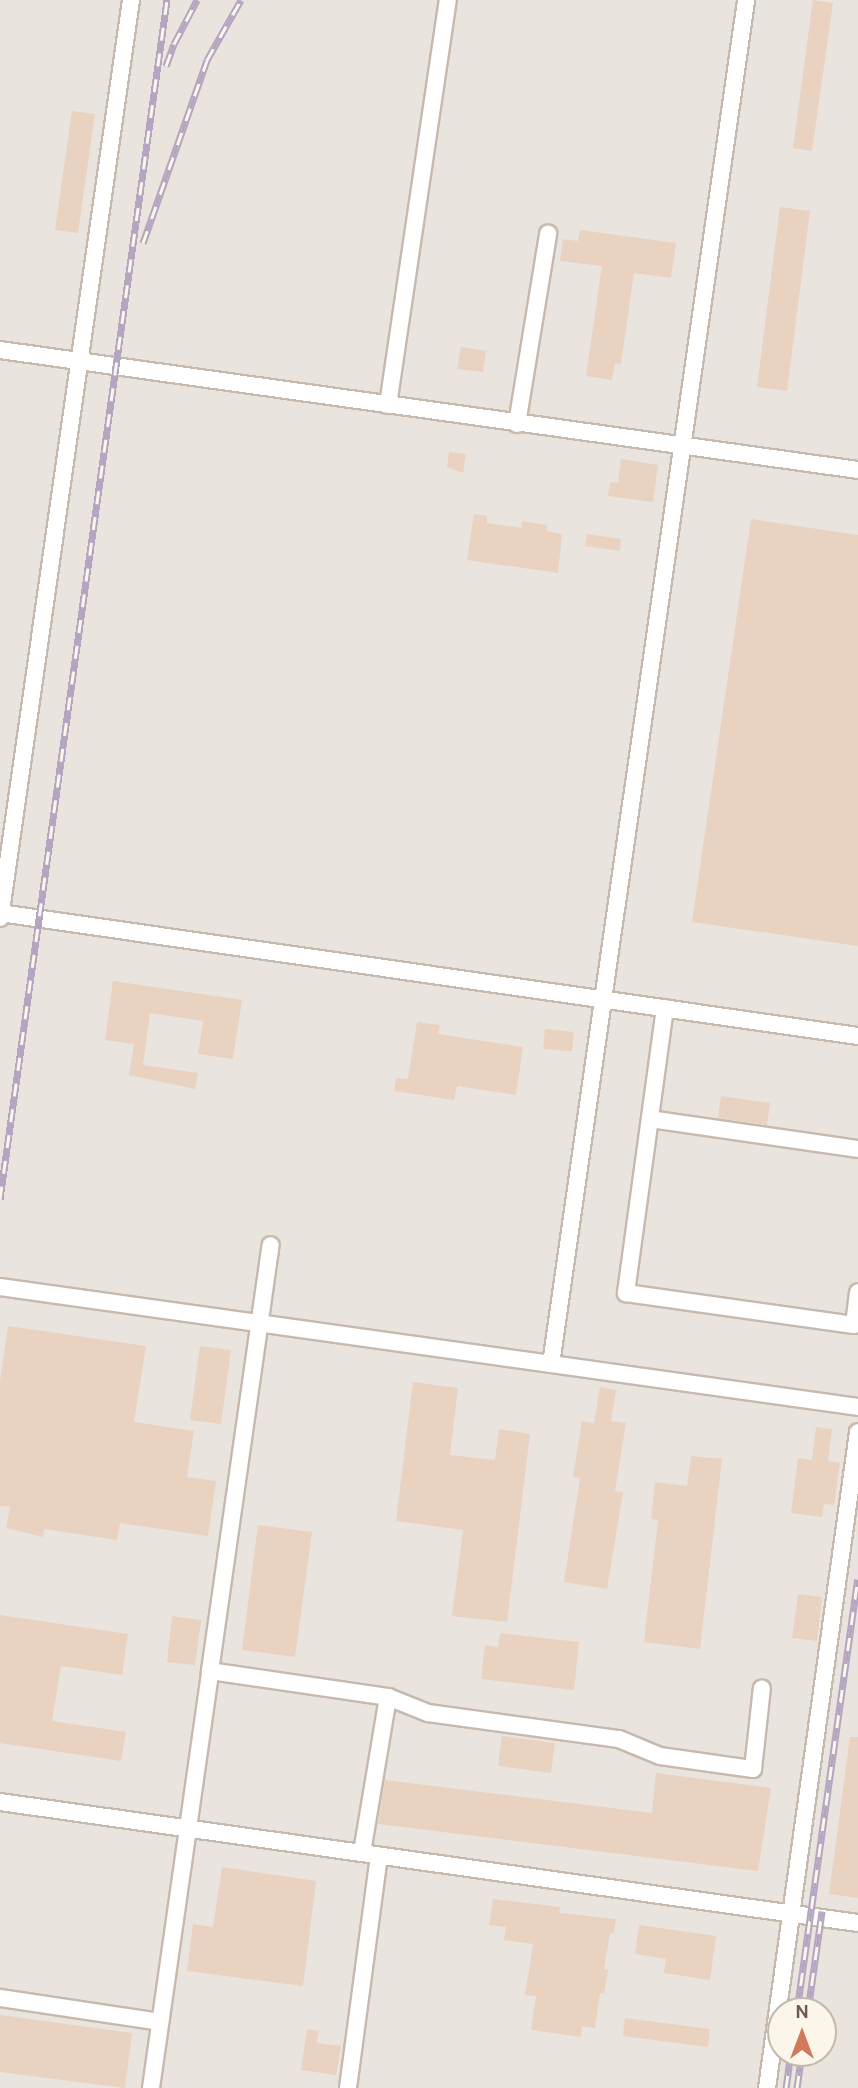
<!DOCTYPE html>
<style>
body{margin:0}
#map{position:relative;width:858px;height:2088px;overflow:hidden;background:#f9f1e5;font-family:Overpass,sans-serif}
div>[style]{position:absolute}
.industrial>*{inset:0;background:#e9e4de}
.building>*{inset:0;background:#ead2c0}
.roads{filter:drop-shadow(2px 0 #c8b9ad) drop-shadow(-2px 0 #c8b9ad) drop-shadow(0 2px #c8b9ad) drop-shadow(0 -2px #c8b9ad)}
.minor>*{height:16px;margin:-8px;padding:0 8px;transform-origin:8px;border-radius:8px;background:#fff}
.rail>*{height:7px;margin-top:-3.5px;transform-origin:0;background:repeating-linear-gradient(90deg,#fcf6ea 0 13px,#b4a5c0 0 26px);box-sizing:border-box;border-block:2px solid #b4a5c0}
span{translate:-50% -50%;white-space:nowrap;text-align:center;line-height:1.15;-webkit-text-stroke:6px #fcf6ea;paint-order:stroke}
.north{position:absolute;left:767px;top:1997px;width:70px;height:70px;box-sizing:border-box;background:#fcf6ea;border:2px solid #c3b8ac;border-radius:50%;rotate:0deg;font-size:19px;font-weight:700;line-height:28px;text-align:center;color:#6e5a4e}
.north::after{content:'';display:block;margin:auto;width:24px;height:32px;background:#d2785b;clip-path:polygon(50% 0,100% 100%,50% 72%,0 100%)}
</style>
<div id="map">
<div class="industrial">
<div style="clip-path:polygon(evenodd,0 0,858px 0,858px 2088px,0 2088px,0 0,781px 2011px,823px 2011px,823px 2053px,781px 2053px,781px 2011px)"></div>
</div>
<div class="building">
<div style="clip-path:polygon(813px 0,833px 3px,812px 151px,793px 148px)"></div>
<div style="clip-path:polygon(72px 111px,95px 114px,78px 233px,55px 230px)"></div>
<div style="clip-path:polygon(780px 207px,810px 211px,787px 391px,757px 387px)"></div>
<div style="clip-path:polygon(580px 230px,676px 243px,671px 278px,634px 273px,621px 364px,615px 363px,612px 380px,586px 376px,602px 266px,560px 261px,563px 239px,578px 241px)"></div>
<div style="clip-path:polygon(461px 347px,486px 351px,483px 372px,457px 369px)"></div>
<div style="clip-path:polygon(449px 452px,466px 454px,463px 473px,447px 467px)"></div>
<div style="clip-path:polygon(621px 459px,658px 465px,653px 502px,608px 496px,610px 482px,618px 483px)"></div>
<div style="clip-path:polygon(474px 514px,487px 516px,487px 523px,521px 528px,522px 521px,547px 525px,546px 531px,562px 534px,558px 573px,467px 560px)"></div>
<div style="clip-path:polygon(751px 519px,858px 535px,858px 946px,692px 922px)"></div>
<div style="clip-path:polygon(587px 534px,621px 539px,620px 551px,585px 546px)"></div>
<div style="clip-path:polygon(113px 981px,242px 1000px,233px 1059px,198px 1054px,203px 1021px,150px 1013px,143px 1065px,198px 1073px,195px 1089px,129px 1075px,134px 1044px,105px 1040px)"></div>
<div style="clip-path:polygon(417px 1022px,440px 1025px,438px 1034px,523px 1047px,516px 1095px,457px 1086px,454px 1100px,394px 1091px,396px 1078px,408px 1079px)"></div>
<div style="clip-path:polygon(545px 1029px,574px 1032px,572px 1051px,543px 1049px)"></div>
<div style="clip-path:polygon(721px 1096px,770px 1103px,767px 1125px,718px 1118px)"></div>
<div style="clip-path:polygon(8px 1326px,146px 1346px,134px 1422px,194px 1431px,187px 1477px,216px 1481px,208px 1536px,120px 1523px,117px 1540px,44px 1529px,43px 1537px,6px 1528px,10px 1507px,0 1506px,0 1381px)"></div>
<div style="clip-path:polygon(200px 1346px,231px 1350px,221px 1424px,190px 1420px)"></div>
<div style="clip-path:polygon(413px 1382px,458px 1388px,450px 1455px,495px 1460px,499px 1429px,530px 1434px,507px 1622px,452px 1616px,463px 1530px,396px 1521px)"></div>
<div style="clip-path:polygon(600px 1387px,616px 1390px,611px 1421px,626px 1423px,615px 1491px,623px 1492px,607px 1589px,564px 1582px,580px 1478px,573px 1477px,582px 1421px,594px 1423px)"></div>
<div style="clip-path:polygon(816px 1427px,832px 1429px,828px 1461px,840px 1463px,834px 1505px,824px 1504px,822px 1517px,791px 1513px,798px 1458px,812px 1460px)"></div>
<div style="clip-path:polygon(691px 1456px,722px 1459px,700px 1649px,644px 1642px,658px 1520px,651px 1519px,655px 1482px,687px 1486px)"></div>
<div style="clip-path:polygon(258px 1525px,312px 1532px,295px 1657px,242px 1650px)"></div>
<div style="clip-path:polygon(798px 1594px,822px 1597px,817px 1641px,792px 1638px)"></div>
<div style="clip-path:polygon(0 1615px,128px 1634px,122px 1675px,61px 1666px,52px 1721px,126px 1732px,121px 1761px,0 1743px)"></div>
<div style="clip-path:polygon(172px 1616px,201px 1620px,195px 1665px,167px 1662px)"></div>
<div style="clip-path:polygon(500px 1633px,579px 1642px,574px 1690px,481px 1679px,485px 1645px,498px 1647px)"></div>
<div style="clip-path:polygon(502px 1736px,555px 1743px,551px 1773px,498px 1766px)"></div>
<div style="clip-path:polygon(850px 1737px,858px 1737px,858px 1898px,829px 1894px)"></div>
<div style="clip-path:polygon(656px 1773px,771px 1788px,758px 1871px,378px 1824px,385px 1780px,652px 1813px)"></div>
<div style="clip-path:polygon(222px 1867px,316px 1881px,303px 1986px,187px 1971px,193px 1924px,213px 1927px)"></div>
<div style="clip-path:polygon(493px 1899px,560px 1907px,559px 1913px,616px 1919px,614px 1934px,610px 1933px,604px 1969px,608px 1970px,604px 1994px,600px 1993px,595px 2028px,582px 2026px,581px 2037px,531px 2030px,536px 1996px,525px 1995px,533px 1944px,504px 1940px,506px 1927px,489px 1925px)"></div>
<div style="clip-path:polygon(639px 1925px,716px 1936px,710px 1980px,664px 1973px,666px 1959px,635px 1954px)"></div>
<div style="clip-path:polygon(0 2015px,132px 2033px,125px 2088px,0 2072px)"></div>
<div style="clip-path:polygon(625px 2018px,710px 2029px,708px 2047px,623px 2036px)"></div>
<div style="clip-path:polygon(307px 2029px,319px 2031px,317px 2043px,341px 2046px,336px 2075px,301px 2070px)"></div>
</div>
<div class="roads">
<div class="minor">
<div style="left:0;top:350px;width:866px;rotate:7.96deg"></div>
<div style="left:388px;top:405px;width:409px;rotate:-81.6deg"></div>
<div style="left:517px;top:424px;width:193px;rotate:-80.7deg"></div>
<div style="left:0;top:913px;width:867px;rotate:8.16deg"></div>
<div style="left:0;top:918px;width:927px;rotate:-81.88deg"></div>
<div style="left:665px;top:1008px;width:288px;rotate:97.8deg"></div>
<div style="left:626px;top:1293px;width:230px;rotate:8deg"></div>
<div style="left:854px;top:1325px;width:33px;rotate:-83deg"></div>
<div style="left:650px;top:1119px;width:210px;rotate:8.2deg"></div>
<div style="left:0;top:1287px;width:866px;rotate:7.96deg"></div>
<div style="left:551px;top:1364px;width:1378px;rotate:-81.86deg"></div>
<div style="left:210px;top:1671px;width:430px;rotate:-81.9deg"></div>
<div style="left:388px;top:1697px;width:43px;rotate:21.8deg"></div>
<div style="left:428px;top:1713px;width:193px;rotate:7.8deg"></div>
<div style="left:619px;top:1739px;width:44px;rotate:22.5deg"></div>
<div style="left:660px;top:1756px;width:94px;rotate:8deg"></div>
<div style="left:753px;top:1769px;width:81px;rotate:-83.7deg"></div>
<div style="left:0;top:1802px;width:866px;rotate:8.03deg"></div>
<div style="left:0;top:1998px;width:162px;rotate:8.5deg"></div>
<div style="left:151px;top:2088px;width:421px;rotate:-81.9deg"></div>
<div style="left:210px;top:1671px;width:180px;rotate:8.3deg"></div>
<div style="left:388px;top:1697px;width:158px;rotate:99.5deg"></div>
<div style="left:348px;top:2088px;width:234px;rotate:-82.4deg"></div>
<div style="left:767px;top:2088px;width:662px;rotate:-82.1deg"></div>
</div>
</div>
<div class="rail">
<div style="left:166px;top:66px;width:23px;rotate:-70deg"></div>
<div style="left:174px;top:44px;width:50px;rotate:-62.4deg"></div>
<div style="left:143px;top:243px;width:194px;rotate:-70.7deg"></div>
<div style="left:207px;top:60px;width:69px;rotate:-60.5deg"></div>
<div style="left:0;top:1199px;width:1211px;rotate:-82.07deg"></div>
<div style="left:797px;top:2011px;width:436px;rotate:-82deg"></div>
<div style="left:808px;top:2011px;width:101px;rotate:-82deg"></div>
<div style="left:786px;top:2088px;width:35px;rotate:-82deg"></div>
<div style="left:797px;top:2088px;width:35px;rotate:-82deg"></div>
</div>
<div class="north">N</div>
</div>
